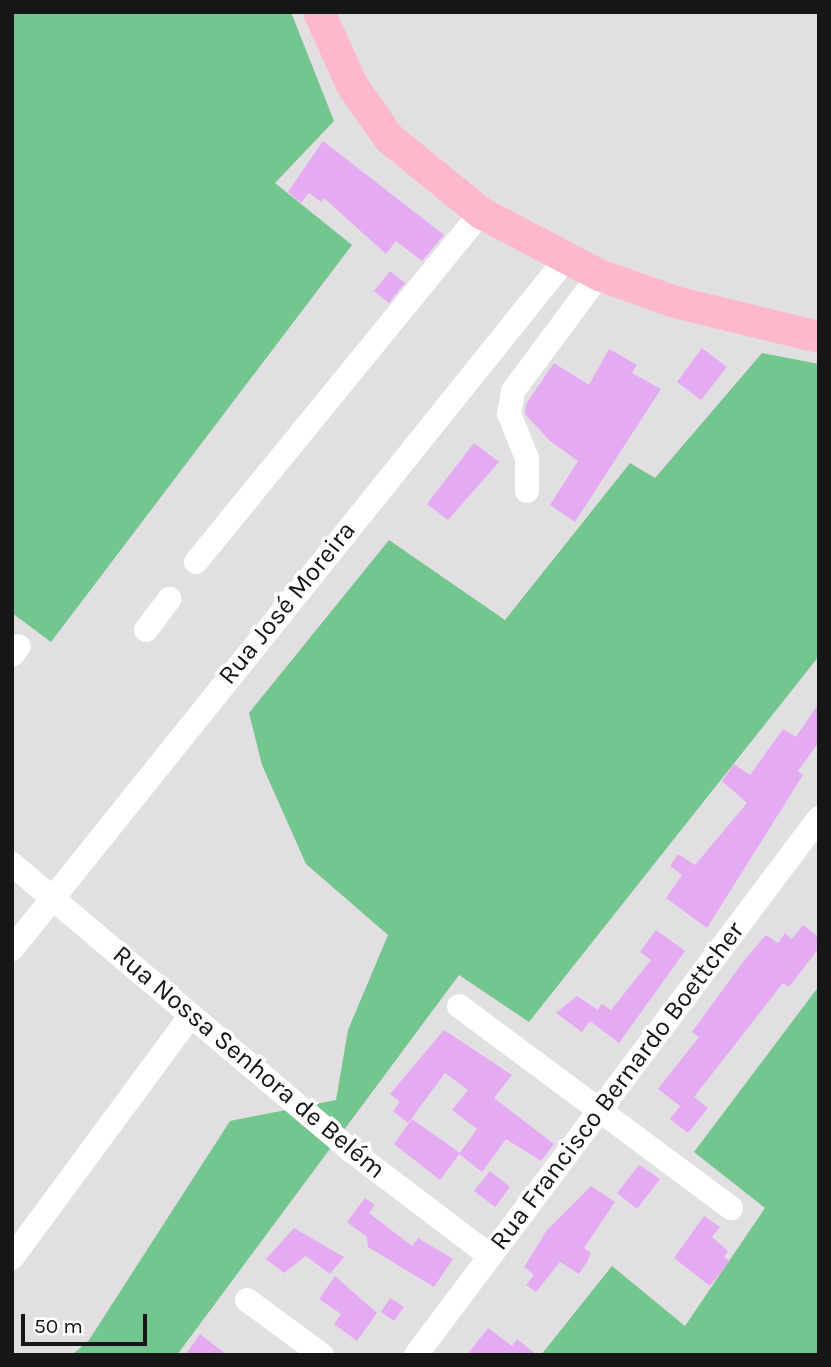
<!DOCTYPE html>
<meta charset="utf-8">
<style>
body{margin:0}
#map{position:relative;width:831px;height:1367px;overflow:hidden;background:#e2dfe3;font-family:Karla,sans-serif}
div>[style]{position:absolute}
.green>*{inset:0;background:#74c68f}
.building>*{inset:0;background:#e5abf2}
.minor>*{height:24px;margin:-12px;padding:0 12px;transform-origin:12px;border-radius:12px;background:#fff}
.major>*{height:32px;margin:-16px;padding:0 16px;transform-origin:16px;border-radius:16px;background:#fdb8cb}
span{translate:-50% -50%;white-space:nowrap;text-align:center;line-height:1.15;-webkit-text-stroke:7px #fff;paint-order:stroke}
.street-label{font-size:26px;color:#171617}
.frame{position:absolute;inset:0;border:14px solid #171617;pointer-events:none}
.scale{position:absolute;left:21px;top:1314px;width:126px;height:32px;box-sizing:border-box;border:4px solid #171617;border-top:0;padding-left:9px;font-size:21px;line-height:24px;white-space:nowrap;color:#171617;-webkit-text-stroke:5px #fff;paint-order:stroke}
</style>
<div id="map">
<div class="green">
<div style="clip-path:polygon(12px 12px,291px 12px,334px 121px,275px 183px,352px 245px,51px 642px,12px 613px)"></div>
<div style="clip-path:polygon(762px 353px,819px 364px,819px 656px,529px 1022px,459px 975px,177px 1355px,72px 1355px,89px 1340px,230px 1121px,336px 1100px,348px 1030px,388px 935px,306px 864px,262px 765px,249px 713px,389px 540px,505px 620px,630px 463px,655px 478px)"></div>
<div style="clip-path:polygon(819px 986px,819px 1355px,541px 1355px,612px 1266px,685px 1326px,765px 1208px,694px 1152px)"></div>
</div>
<div class="building">
<div style="clip-path:polygon(323px 141px,444px 235px,422px 261px,396px 241px,386px 254px,324px 198px,321px 202px,309px 193px,301px 203px,288px 192px)"></div>
<div style="clip-path:polygon(390px 271px,405px 283px,389px 303px,374px 291px)"></div>
<div style="clip-path:polygon(702px 348px,727px 367px,701px 400px,677px 382px)"></div>
<div style="clip-path:polygon(609px 349px,637px 365px,632px 373px,661px 389px,575px 522px,550px 505px,578px 461px,550px 441px,525px 414px,526px 404px,554px 363px,589px 385px)"></div>
<div style="clip-path:polygon(474px 443px,499px 462px,448px 520px,427px 504px)"></div>
<div style="clip-path:polygon(819px 703px,819px 742px,798px 771px,803px 775px,707px 928px,666px 898px,682px 875px,670px 866px,678px 854px,695px 865px,747px 803px,722px 781px,734px 764px,750px 775px,783px 729px,796px 737px)"></div>
<div style="clip-path:polygon(803px 925px,819px 937px,819px 948px,789px 987px,783px 983px,694px 1097px,708px 1108px,688px 1133px,670px 1119px,680px 1106px,658px 1089px,699px 1037px,692px 1032px,746px 958px,766px 935px,778px 943px,785px 933px,792px 939px)"></div>
<div style="clip-path:polygon(656px 930px,685px 951px,619px 1043px,590px 1021px,582px 1032px,556px 1013px,577px 996px,598px 1010px,602px 1004px,611px 1010px,651px 960px,640px 952px)"></div>
<div style="clip-path:polygon(444px 1030px,512px 1075px,494px 1098px,554px 1144px,541px 1161px,506px 1139px,482px 1172px,459px 1154px,477px 1129px,452px 1110px,468px 1090px,445px 1073px,408px 1123px,393px 1111px,400px 1102px,390px 1094px)"></div>
<div style="clip-path:polygon(412px 1119px,460px 1153px,440px 1180px,394px 1144px)"></div>
<div style="clip-path:polygon(639px 1165px,660px 1179px,637px 1209px,617px 1193px)"></div>
<div style="clip-path:polygon(490px 1171px,510px 1187px,495px 1207px,474px 1191px)"></div>
<div style="clip-path:polygon(591px 1186px,615px 1202px,584px 1248px,591px 1253px,587px 1262px,579px 1274px,560px 1262px,536px 1292px,526px 1285px,534px 1275px,524px 1267px,547px 1230px)"></div>
<div style="clip-path:polygon(365px 1198px,375px 1205px,369px 1213px,412px 1246px,418px 1238px,453px 1259px,434px 1287px,368px 1247px,367px 1237px,347px 1222px)"></div>
<div style="clip-path:polygon(704px 1216px,720px 1227px,712px 1237px,728px 1251px,724px 1257px,730px 1261px,710px 1286px,674px 1258px)"></div>
<div style="clip-path:polygon(294px 1228px,344px 1257px,330px 1274px,306px 1256px,284px 1273px,266px 1259px)"></div>
<div style="clip-path:polygon(335px 1276px,377px 1313px,357px 1341px,334px 1324px,341px 1314px,319px 1299px)"></div>
<div style="clip-path:polygon(390px 1298px,404px 1307px,394px 1321px,381px 1312px)"></div>
<div style="clip-path:polygon(488px 1328px,512px 1346px,517px 1339px,537px 1355px,467px 1355px)"></div>
<div style="clip-path:polygon(200px 1334px,227px 1355px,185px 1355px)"></div>
</div>
<div class="minor">
<div style="left:527px;top:491px;width:33px;rotate:-90deg"></div>
<div style="left:527px;top:458px;width:48px;rotate:-112.2deg"></div>
<div style="left:509px;top:414px;width:23px;rotate:-80deg"></div>
<div style="left:513px;top:391px;width:144px;rotate:-53.4deg"></div>
<div style="left:196px;top:562px;width:451px;rotate:-50.8deg"></div>
<div style="left:146px;top:630px;width:39px;rotate:-53deg"></div>
<div style="left:12px;top:655px;width:11px;rotate:-52deg"></div>
<div style="left:12px;top:864px;width:441px;rotate:40.2deg"></div>
<div style="left:349px;top:1149px;width:177px;rotate:37.2deg"></div>
<div style="left:12px;top:949px;width:883px;rotate:-51.25deg"></div>
<div style="left:459px;top:1006px;width:339px;rotate:36.6deg"></div>
<div style="left:12px;top:1258px;width:302px;rotate:-53.6deg"></div>
<div style="left:247px;top:1300px;width:93px;rotate:36.3deg"></div>
<div style="left:416px;top:1355px;width:671px;rotate:-53.11deg"></div>
</div>
<div class="major">
<div style="left:319px;top:12px;width:80px;rotate:65.7deg"></div>
<div style="left:352px;top:85px;width:65px;rotate:55.1deg"></div>
<div style="left:389px;top:138px;width:119px;rotate:39.2deg"></div>
<div style="left:481px;top:213px;width:133px;rotate:27.7deg"></div>
<div style="left:599px;top:275px;width:81px;rotate:19.6deg"></div>
<div style="left:675px;top:302px;width:148px;rotate:13.7deg"></div>
</div>
<div class="street-label">
<span style="left:287px;top:603px;rotate:-51deg">Rua José Moreira</span>
<span style="left:249px;top:1062px;rotate:40deg">Rua Nossa Senhora de Belém</span>
<span style="left:617px;top:1086px;rotate:-53deg">Rua Francisco Bernardo Boettcher</span>
</div>
<div class="frame"></div>
<div class="scale">50 m</div>
</div>
